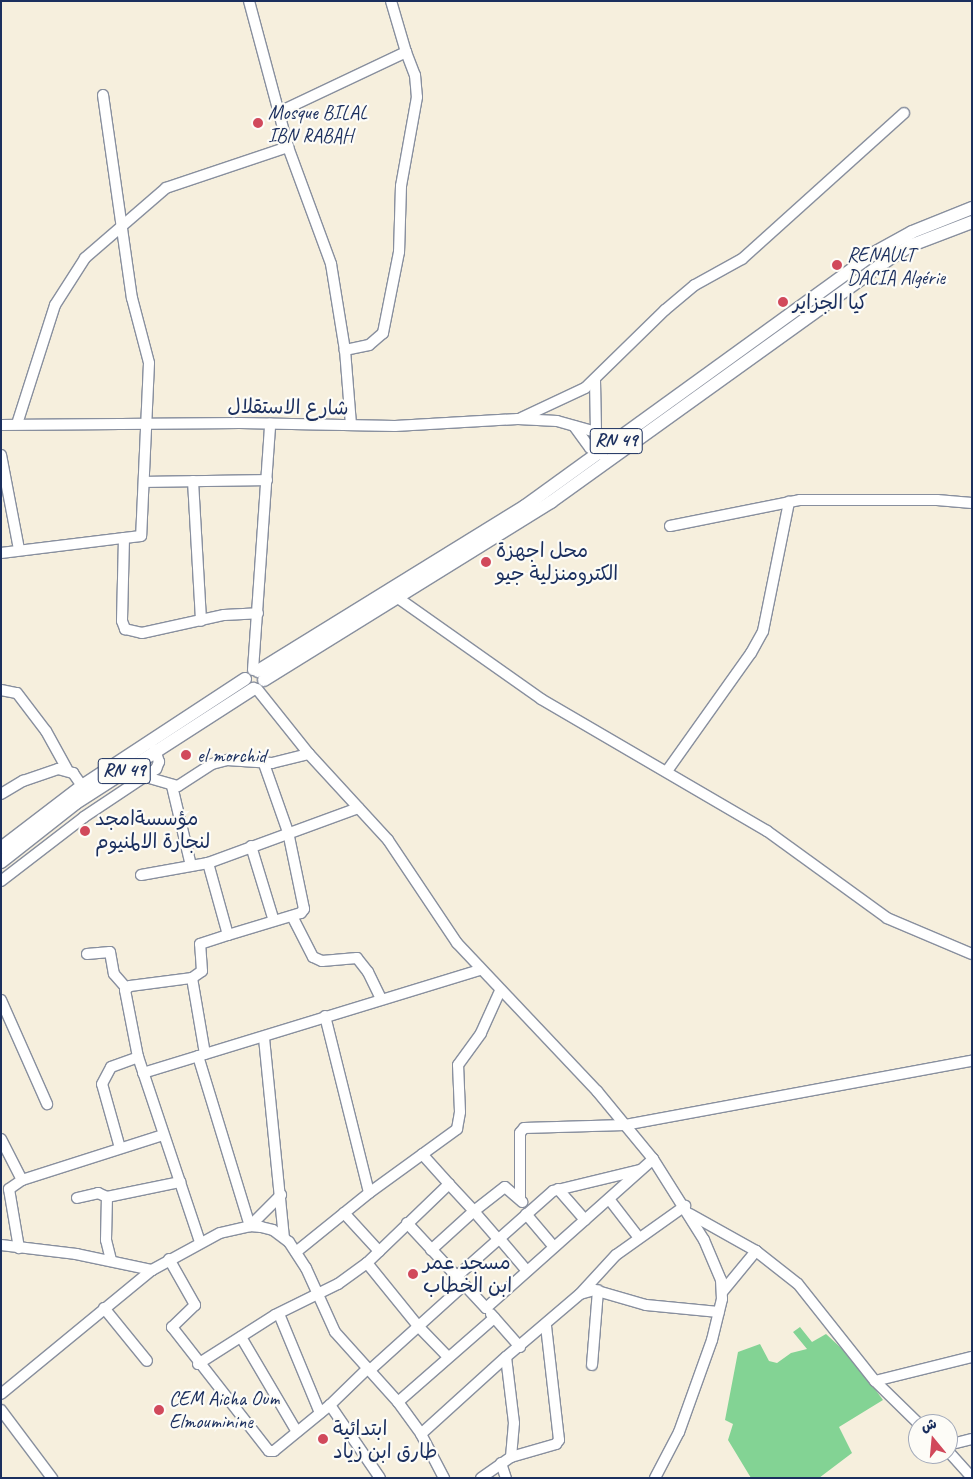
<!DOCTYPE html>
<meta charset="utf-8">
<style>
body{margin:0}
#map{position:relative;width:973px;height:1479px;overflow:hidden;background:#f6efdd;font-family:Caveat,"Playpen Sans Arabic",sans-serif}
div>[style]{position:absolute}
.green>*{inset:0;background:#83d394}
.roads{filter:drop-shadow(1px 0 #888f9e) drop-shadow(-1px 0 #888f9e) drop-shadow(0 1px #888f9e) drop-shadow(0 -1px #888f9e)}
.minor>*{height:10px;margin:-5px;padding:0 5px;transform-origin:5px;border-radius:5px;background:#fff}
.major>*{height:12px;margin:-6px;padding:0 6px;transform-origin:6px;border-radius:6px;background:#fff}
.dots>*{width:14px;height:14px;translate:-50% -50%;box-sizing:border-box;border:2px solid #fdfcf7;border-radius:50%}
span{translate:-50% -50%;white-space:nowrap;text-align:center;line-height:1.15;-webkit-text-stroke:4.5px #fdfcf7;paint-order:stroke}
.shield-label span{padding:1px 4px;background:#fdfcf7;border:1px solid;border-radius:4px;-webkit-text-stroke-width:0}
.shield-label{font-size:19px;color:#1b2f5e;font-weight:700}
.poi-label{font-size:20px;color:#1b2f5e}
.left{translate:0 -50%;text-align:left}
.street-label{font-size:20px;color:#1b2f5e}
.frame{position:absolute;inset:0;border:2px solid #1b2f5e;pointer-events:none}
.north{position:absolute;left:908px;top:1414px;width:50px;height:50px;box-sizing:border-box;background:#fdfcf7;border:1px solid #a3aaba;border-radius:50%;rotate:343deg;font-size:14px;font-weight:700;line-height:20px;text-align:center;color:#1b2f5e}
.north::after{content:'';display:block;margin:auto;width:18px;height:22px;background:#d1495b;clip-path:polygon(50% 0,100% 100%,50% 72%,0 100%)}
</style>
<div id="map">
<div class="green">
<div style="clip-path:polygon(800px 1327px,812px 1342px,826px 1334px,853px 1359px,883px 1400px,839px 1427px,852px 1453px,819px 1478px,751px 1478px,728px 1440px,733px 1424px,725px 1420px,738px 1352px,760px 1344px,769px 1361px,777px 1363px,791px 1353px,807px 1349px,793px 1332px)"></div>
</div>
<div class="roads">
<div class="minor">
<div style="left:249px;top:1px;width:151px;rotate:75deg"></div>
<div style="left:288px;top:147px;width:125px;rotate:69.8deg"></div>
<div style="left:331px;top:264px;width:87px;rotate:80.8deg"></div>
<div style="left:345px;top:350px;width:75px;rotate:85.4deg"></div>
<div style="left:391px;top:1px;width:53px;rotate:73.6deg"></div>
<div style="left:103px;top:95px;width:205px;rotate:81.9deg"></div>
<div style="left:132px;top:298px;width:67px;rotate:75.3deg"></div>
<div style="left:149px;top:363px;width:173px;rotate:92.6deg"></div>
<div style="left:141px;top:536px;width:17px;rotate:173deg"></div>
<div style="left:124px;top:538px;width:83px;rotate:91.4deg"></div>
<div style="left:122px;top:621px;width:9px;rotate:69deg"></div>
<div style="left:125px;top:629px;width:17px;rotate:13deg"></div>
<div style="left:142px;top:633px;width:84px;rotate:-12.4deg"></div>
<div style="left:224px;top:615px;width:34px;rotate:-3deg"></div>
<div style="left:277px;top:113px;width:143px;rotate:-25.3deg"></div>
<div style="left:406px;top:52px;width:25px;rotate:69deg"></div>
<div style="left:415px;top:75px;width:22px;rotate:85deg"></div>
<div style="left:417px;top:97px;width:90px;rotate:100.2deg"></div>
<div style="left:401px;top:186px;width:66px;rotate:91.7deg"></div>
<div style="left:399px;top:252px;width:83px;rotate:101.2deg"></div>
<div style="left:383px;top:333px;width:18px;rotate:139deg"></div>
<div style="left:369px;top:345px;width:25px;rotate:168deg"></div>
<div style="left:595px;top:380px;width:52px;rotate:88.9deg"></div>
<div style="left:521px;top:418px;width:71px;rotate:-25.1deg"></div>
<div style="left:585px;top:388px;width:112px;rotate:-44.3deg"></div>
<div style="left:665px;top:310px;width:39px;rotate:-40deg"></div>
<div style="left:695px;top:285px;width:54px;rotate:-29deg"></div>
<div style="left:742px;top:259px;width:218px;rotate:-42deg"></div>
<div style="left:17px;top:424px;width:125px;rotate:-72.3deg"></div>
<div style="left:55px;top:305px;width:56px;rotate:-57.4deg"></div>
<div style="left:85px;top:258px;width:107px;rotate:-40.8deg"></div>
<div style="left:166px;top:188px;width:129px;rotate:-18.6deg"></div>
<div style="left:1px;top:425px;width:239px;rotate:-0.5deg"></div>
<div style="left:240px;top:423px;width:155px;rotate:1.1deg"></div>
<div style="left:395px;top:426px;width:123px;rotate:-3.3deg"></div>
<div style="left:518px;top:419px;width:39px;rotate:3deg"></div>
<div style="left:557px;top:421px;width:41px;rotate:15.8deg"></div>
<div style="left:596px;top:432px;width:27px;rotate:28deg"></div>
<div style="left:574px;top:426px;width:27px;rotate:54deg"></div>
<div style="left:590px;top:448px;width:14px;rotate:30deg"></div>
<div style="left:1px;top:455px;width:96px;rotate:79.2deg"></div>
<div style="left:193px;top:481px;width:140px;rotate:86.7deg"></div>
<div style="left:145px;top:482px;width:122px;rotate:-0.9deg"></div>
<div style="left:670px;top:526px;width:133px;rotate:-11.3deg"></div>
<div style="left:800px;top:500px;width:137px"></div>
<div style="left:937px;top:500px;width:35px;rotate:5deg"></div>
<div style="left:1px;top:553px;width:124px;rotate:-7deg"></div>
<div style="left:398px;top:598px;width:175px;rotate:35.2deg"></div>
<div style="left:541px;top:699px;width:262px;rotate:30.3deg"></div>
<div style="left:767px;top:831px;width:148px;rotate:35.9deg"></div>
<div style="left:887px;top:918px;width:92px;rotate:23deg"></div>
<div style="left:253px;top:670px;width:247px;rotate:-86deg"></div>
<div style="left:257px;top:689px;width:83px;rotate:51.3deg"></div>
<div style="left:309px;top:754px;width:117px;rotate:47.4deg"></div>
<div style="left:388px;top:840px;width:124px;rotate:56.2deg"></div>
<div style="left:457px;top:943px;width:204px;rotate:46.6deg"></div>
<div style="left:597px;top:1091px;width:88px;rotate:50.5deg"></div>
<div style="left:653px;top:1159px;width:96px;rotate:57.8deg"></div>
<div style="left:704px;top:1240px;width:43px;rotate:67deg"></div>
<div style="left:721px;top:1280px;width:19px;rotate:87deg"></div>
<div style="left:722px;top:1299px;width:42px;rotate:103.7deg"></div>
<div style="left:712px;top:1340px;width:98px;rotate:109.7deg"></div>
<div style="left:679px;top:1432px;width:52px;rotate:117.6deg"></div>
<div style="left:1px;top:690px;width:16px;rotate:11deg"></div>
<div style="left:17px;top:693px;width:48px;rotate:52.7deg"></div>
<div style="left:46px;top:731px;width:43px;rotate:61.1deg"></div>
<div style="left:667px;top:771px;width:145px;rotate:-54.6deg"></div>
<div style="left:751px;top:653px;width:25px;rotate:-61deg"></div>
<div style="left:763px;top:631px;width:132px;rotate:-78.6deg"></div>
<div style="left:146px;top:777px;width:33px;rotate:16deg"></div>
<div style="left:178px;top:786px;width:40px;rotate:-32.9deg"></div>
<div style="left:212px;top:764px;width:16px;rotate:-15deg"></div>
<div style="left:227px;top:760px;width:45px;rotate:3.8deg"></div>
<div style="left:272px;top:763px;width:38px;rotate:-14deg"></div>
<div style="left:172px;top:786px;width:82px;rotate:76.6deg"></div>
<div style="left:1px;top:794px;width:26px;rotate:-31deg"></div>
<div style="left:23px;top:781px;width:37px;rotate:-19deg"></div>
<div style="left:58px;top:769px;width:16px;rotate:15deg"></div>
<div style="left:73px;top:773px;width:16px;rotate:55deg"></div>
<div style="left:251px;top:846px;width:78px;rotate:73deg"></div>
<div style="left:141px;top:875px;width:68px;rotate:-10.2deg"></div>
<div style="left:1px;top:881px;width:105px;rotate:-37.6deg"></div>
<div style="left:84px;top:817px;width:87px;rotate:-33.7deg"></div>
<div style="left:156px;top:769px;width:8px;rotate:-67deg"></div>
<div style="left:159px;top:762px;width:13px;rotate:-108deg"></div>
<div style="left:292px;top:916px;width:46px;rotate:62.9deg"></div>
<div style="left:313px;top:957px;width:10px;rotate:24deg"></div>
<div style="left:322px;top:961px;width:35px;rotate:-5deg"></div>
<div style="left:357px;top:958px;width:18px;rotate:52deg"></div>
<div style="left:368px;top:972px;width:30px;rotate:64deg"></div>
<div style="left:228px;top:935px;width:76px;rotate:-16.8deg"></div>
<div style="left:301px;top:913px;width:5px;rotate:-53deg"></div>
<div style="left:304px;top:909px;width:79px;rotate:-101.7deg"></div>
<div style="left:288px;top:832px;width:72px;rotate:-109.4deg"></div>
<div style="left:87px;top:954px;width:23px;rotate:-5deg"></div>
<div style="left:110px;top:952px;width:22px;rotate:80deg"></div>
<div style="left:114px;top:974px;width:18px;rotate:49deg"></div>
<div style="left:192px;top:978px;width:77px;rotate:80.3deg"></div>
<div style="left:1px;top:1000px;width:114px;rotate:66.1deg"></div>
<div style="left:325px;top:1016px;width:182px;rotate:76deg"></div>
<div style="left:264px;top:1038px;width:200px;rotate:84.3deg"></div>
<div style="left:198px;top:1056px;width:178px;rotate:73deg"></div>
<div style="left:250px;top:1226px;width:44px;rotate:-45deg"></div>
<div style="left:143px;top:1073px;width:352px;rotate:-17deg"></div>
<div style="left:1px;top:1139px;width:46px;rotate:62.9deg"></div>
<div style="left:22px;top:1180px;width:16px;rotate:145deg"></div>
<div style="left:9px;top:1189px;width:60px;rotate:80.4deg"></div>
<div style="left:120px;top:1148px;width:66px;rotate:-105.7deg"></div>
<div style="left:102px;top:1084px;width:19px;rotate:-62deg"></div>
<div style="left:111px;top:1067px;width:29px;rotate:-20deg"></div>
<div style="left:22px;top:1180px;width:148px;rotate:-17.7deg"></div>
<div style="left:558px;top:1189px;width:41px;rotate:48.9deg"></div>
<div style="left:77px;top:1198px;width:22px;rotate:-13deg"></div>
<div style="left:98px;top:1193px;width:10px;rotate:24deg"></div>
<div style="left:520px;top:1199px;width:66px;rotate:-90deg"></div>
<div style="left:520px;top:1133px;width:6px;rotate:-51deg"></div>
<div style="left:524px;top:1128px;width:101px;rotate:-1.7deg"></div>
<div style="left:625px;top:1125px;width:353px;rotate:-10.5deg"></div>
<div style="left:609px;top:1199px;width:49px;rotate:52.4deg"></div>
<div style="left:344px;top:1213px;width:52px;rotate:47.4deg"></div>
<div style="left:526px;top:1214px;width:43px;rotate:49.7deg"></div>
<div style="left:690px;top:1214px;width:76px;rotate:29.3deg"></div>
<div style="left:756px;top:1251px;width:53px;rotate:38.2deg"></div>
<div style="left:798px;top:1284px;width:124px;rotate:51.6deg"></div>
<div style="left:875px;top:1381px;width:62px;rotate:44.3deg"></div>
<div style="left:407px;top:1223px;width:116px;rotate:47.1deg"></div>
<div style="left:486px;top:1308px;width:224px;rotate:-41.7deg"></div>
<div style="left:499px;top:1238px;width:43px;rotate:49.7deg"></div>
<div style="left:498px;top:1239px;width:37px;rotate:-131deg"></div>
<div style="left:474px;top:1211px;width:39px;rotate:-38deg"></div>
<div style="left:505px;top:1187px;width:23px;rotate:41deg"></div>
<div style="left:200px;top:1242px;width:195px;rotate:-108.5deg"></div>
<div style="left:138px;top:1057px;width:68px;rotate:-101deg"></div>
<div style="left:125px;top:990px;width:6px;rotate:-39deg"></div>
<div style="left:130px;top:986px;width:63px;rotate:-7.4deg"></div>
<div style="left:192px;top:978px;width:12px;rotate:-35deg"></div>
<div style="left:202px;top:971px;width:27px;rotate:-94deg"></div>
<div style="left:200px;top:944px;width:29px;rotate:-18deg"></div>
<div style="left:228px;top:935px;width:75px;rotate:-105.5deg"></div>
<div style="left:208px;top:863px;width:160px;rotate:-20.1deg"></div>
<div style="left:1px;top:1245px;width:76px;rotate:6.8deg"></div>
<div style="left:76px;top:1254px;width:78px;rotate:11.9deg"></div>
<div style="left:431px;top:1250px;width:58px;rotate:-42.2deg"></div>
<div style="left:474px;top:1211px;width:37px;rotate:-133deg"></div>
<div style="left:296px;top:1252px;width:94px;rotate:-38.9deg"></div>
<div style="left:369px;top:1193px;width:109px;rotate:-36deg"></div>
<div style="left:457px;top:1129px;width:17px;rotate:-80deg"></div>
<div style="left:460px;top:1112px;width:47px;rotate:-92.4deg"></div>
<div style="left:458px;top:1065px;width:39px;rotate:-54deg"></div>
<div style="left:481px;top:1033px;width:46px;rotate:-65.7deg"></div>
<div style="left:169px;top:1259px;width:53px;rotate:60.5deg"></div>
<div style="left:195px;top:1305px;width:32px;rotate:136deg"></div>
<div style="left:172px;top:1327px;width:157px;rotate:52deg"></div>
<div style="left:269px;top:1451px;width:5px"></div>
<div style="left:274px;top:1451px;width:72px;rotate:-39.4deg"></div>
<div style="left:330px;top:1405px;width:53px;rotate:-44.2deg"></div>
<div style="left:111px;top:1260px;width:21px;rotate:-104deg"></div>
<div style="left:106px;top:1240px;width:43px;rotate:-88.7deg"></div>
<div style="left:107px;top:1197px;width:75px;rotate:-11.6deg"></div>
<div style="left:367px;top:1263px;width:81px;rotate:51deg"></div>
<div style="left:418px;top:1326px;width:43px;rotate:45.9deg"></div>
<div style="left:456px;top:1277px;width:130px;rotate:-41.6deg"></div>
<div style="left:553px;top:1191px;width:89px;rotate:-13.6deg"></div>
<div style="left:723px;top:1291px;width:52px;rotate:-50.5deg"></div>
<div style="left:581px;top:1293px;width:52px;rotate:-47.4deg"></div>
<div style="left:616px;top:1255px;width:85px;rotate:-35.4deg"></div>
<div style="left:104px;top:1308px;width:68px;rotate:50.9deg"></div>
<div style="left:279px;top:1314px;width:107px;rotate:67.5deg"></div>
<div style="left:491px;top:1314px;width:44px;rotate:48.7deg"></div>
<div style="left:241px;top:1337px;width:110px;rotate:59.5deg"></div>
<div style="left:198px;top:1364px;width:91px;rotate:-32.5deg"></div>
<div style="left:275px;top:1315px;width:70px;rotate:-26.2deg"></div>
<div style="left:338px;top:1284px;width:36px;rotate:-36deg"></div>
<div style="left:367px;top:1263px;width:114px;rotate:-43.9deg"></div>
<div style="left:449px;top:1184px;width:40px;rotate:-132deg"></div>
<div style="left:592px;top:1365px;width:75px;rotate:-85.4deg"></div>
<div style="left:370px;top:1370px;width:127px;rotate:-42.1deg"></div>
<div style="left:875px;top:1381px;width:100px;rotate:-13.9deg"></div>
<div style="left:1px;top:1394px;width:195px;rotate:-39.4deg"></div>
<div style="left:152px;top:1270px;width:77px;rotate:-28.6deg"></div>
<div style="left:220px;top:1233px;width:31px;rotate:-13deg"></div>
<div style="left:250px;top:1226px;width:11px;rotate:5deg"></div>
<div style="left:261px;top:1227px;width:12px;rotate:14deg"></div>
<div style="left:273px;top:1230px;width:20px;rotate:37deg"></div>
<div style="left:289px;top:1242px;width:31px;rotate:57deg"></div>
<div style="left:306px;top:1268px;width:70px;rotate:65.6deg"></div>
<div style="left:335px;top:1332px;width:94px;rotate:48deg"></div>
<div style="left:398px;top:1402px;width:39px;rotate:54deg"></div>
<div style="left:421px;top:1434px;width:50px;rotate:62.4deg"></div>
<div style="left:398px;top:1402px;width:128px;rotate:-41.2deg"></div>
<div style="left:330px;top:1405px;width:88px;rotate:55.6deg"></div>
<div style="left:1px;top:1410px;width:85px;rotate:53.1deg"></div>
<div style="left:421px;top:1434px;width:115px;rotate:-42.2deg"></div>
<div style="left:948px;top:1445px;width:25px;rotate:-14deg"></div>
<div style="left:948px;top:1451px;width:36px;rotate:48deg"></div>
<div style="left:511px;top:1457px;width:34px;rotate:-85deg"></div>
<div style="left:514px;top:1423px;width:66px;rotate:-96.9deg"></div>
<div style="left:506px;top:1357px;width:97px;rotate:-40.4deg"></div>
<div style="left:580px;top:1294px;width:15px;rotate:-16deg"></div>
<div style="left:594px;top:1290px;width:54px;rotate:16.1deg"></div>
<div style="left:646px;top:1305px;width:73px;rotate:5.5deg"></div>
<div style="left:501px;top:1463px;width:16px;rotate:72deg"></div>
<div style="left:481px;top:1478px;width:37px;rotate:-35deg"></div>
<div style="left:511px;top:1457px;width:47px;rotate:-16.1deg"></div>
<div style="left:556px;top:1444px;width:5px;rotate:-53deg"></div>
<div style="left:559px;top:1440px;width:115px;rotate:-96.5deg"></div>
</div>
<div class="major">
<div style="left:258px;top:671px;width:314px;rotate:-31.7deg"></div>
<div style="left:525px;top:506px;width:431px;rotate:-35.9deg"></div>
<div style="left:874px;top:253px;width:43px;rotate:-28.9deg"></div>
<div style="left:912px;top:232px;width:65px;rotate:-21.8deg"></div>
<div style="left:264px;top:680px;width:338px;rotate:-31.8deg"></div>
<div style="left:551px;top:502px;width:413px;rotate:-35.7deg"></div>
<div style="left:886px;top:261px;width:31px;rotate:-32deg"></div>
<div style="left:912px;top:245px;width:64px;rotate:-21deg"></div>
<div style="left:1px;top:848px;width:102px;rotate:-37.4deg"></div>
<div style="left:82px;top:786px;width:195px;rotate:-33.3deg"></div>
<div style="left:1px;top:862px;width:95px;rotate:-38.2deg"></div>
<div style="left:76px;top:803px;width:211px;rotate:-32.8deg"></div>
</div>
</div>
<div class="dots">
<div style="left:258px;top:123px;background:#d1495b"></div>
<div style="left:837px;top:265px;background:#d1495b"></div>
<div style="left:783px;top:302px;background:#d1495b"></div>
<div style="left:486px;top:562px;background:#d1495b"></div>
<div style="left:186px;top:755px;background:#d1495b"></div>
<div style="left:85px;top:831px;background:#d1495b"></div>
<div style="left:413px;top:1274px;background:#d1495b"></div>
<div style="left:159px;top:1410px;background:#d1495b"></div>
<div style="left:323px;top:1439px;background:#d1495b"></div>
</div>
<div class="shield-label">
<span style="left:616px;top:441px">RN 49</span>
<span style="left:124px;top:771px">RN 49</span>
</div>
<div class="poi-label">
<span class="left" style="left:268px;top:124px">Mosque BILAL<br>IBN RABAH</span>
<span class="left" style="left:847px;top:266px">RENAULT<br>DACIA Algérie</span>
<span class="left" style="left:793px;top:302px">كيا الجزاير</span>
<span class="left" style="left:496px;top:562px">محل اجهزة<br>الكترومنزلية جيو</span>
<span class="left" style="left:197px;top:755px">el morchid</span>
<span class="left" style="left:95px;top:830px">مؤسسةامجد<br>لنجارة الالمنيوم</span>
<span class="left" style="left:423px;top:1274px">مسجد عمر<br>ابن الخطاب</span>
<span class="left" style="left:169px;top:1410px">CEM Aicha Oum<br>Elmouminine</span>
<span class="left" style="left:333px;top:1440px">ابتدائية<br>طارق ابن زياد</span>
</div>
<div class="street-label">
<span style="left:288px;top:407px;rotate:1deg">شارع الاستقلال</span>
</div>
<div class="frame"></div>
<div class="north">ش</div>
</div>
